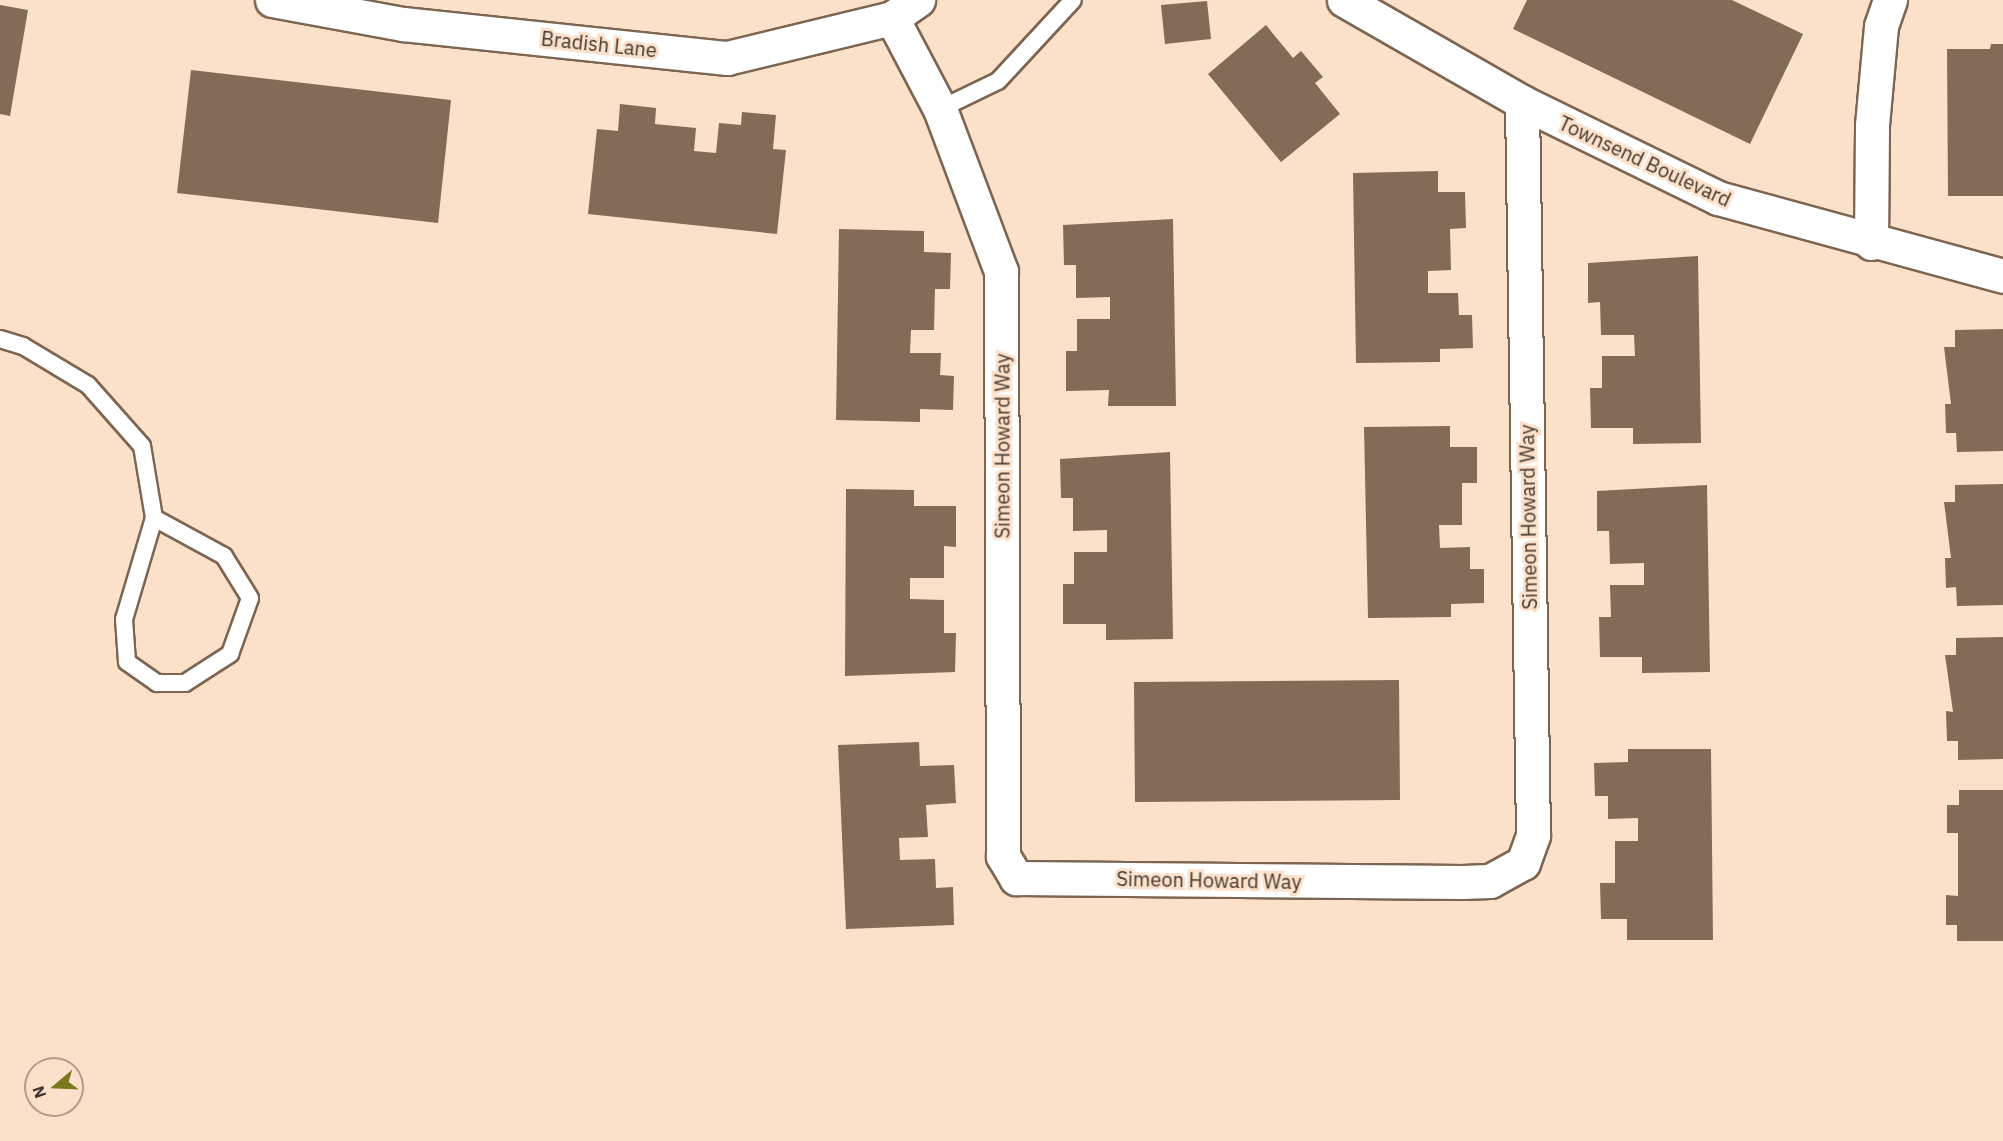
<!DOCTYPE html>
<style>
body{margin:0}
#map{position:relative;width:2003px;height:1141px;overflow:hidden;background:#fce1ca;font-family:"IBM Plex Sans",sans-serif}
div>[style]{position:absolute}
.building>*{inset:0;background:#826b57}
.roads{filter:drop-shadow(2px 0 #7c6551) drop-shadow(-2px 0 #7c6551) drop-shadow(0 2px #7c6551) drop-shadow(0 -2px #7c6551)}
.lane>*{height:16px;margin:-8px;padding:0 8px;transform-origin:8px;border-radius:8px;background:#fff}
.street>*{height:33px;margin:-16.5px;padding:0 16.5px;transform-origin:16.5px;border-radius:16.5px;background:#fff}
span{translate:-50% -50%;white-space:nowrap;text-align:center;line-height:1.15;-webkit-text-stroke:6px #fce1ca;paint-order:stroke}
.street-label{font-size:20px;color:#42372f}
.north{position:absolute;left:24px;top:1057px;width:60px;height:60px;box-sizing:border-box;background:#fce1ca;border:2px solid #b29d8c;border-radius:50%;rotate:251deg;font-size:16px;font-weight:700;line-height:24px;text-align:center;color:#42372f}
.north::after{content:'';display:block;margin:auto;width:21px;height:27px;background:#7a791f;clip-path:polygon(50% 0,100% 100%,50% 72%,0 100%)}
</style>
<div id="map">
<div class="building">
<div style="clip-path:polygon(1527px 0,1732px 0,1803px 34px,1750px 144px,1513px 29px)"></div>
<div style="clip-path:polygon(1207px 1px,1211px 39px,1165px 44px,1161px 5px)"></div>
<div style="clip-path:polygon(0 5px,28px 10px,10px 116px,0 114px)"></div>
<div style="clip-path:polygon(1266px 25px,1293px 58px,1301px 51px,1323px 77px,1315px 83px,1340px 114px,1281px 162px,1208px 74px)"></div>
<div style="clip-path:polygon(1991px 44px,2003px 44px,2003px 196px,1948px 196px,1947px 49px,1990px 49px)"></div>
<div style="clip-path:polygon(191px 70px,451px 100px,438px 223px,177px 193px)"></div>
<div style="clip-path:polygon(620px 104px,656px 108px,655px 124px,696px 128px,694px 151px,716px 153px,719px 123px,741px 125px,742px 112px,776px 115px,773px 149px,786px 150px,777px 234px,588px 214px,597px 129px,618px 131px)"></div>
<div style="clip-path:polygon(1438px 171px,1438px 192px,1465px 192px,1466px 228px,1450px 229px,1451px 270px,1428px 271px,1428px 293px,1458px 293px,1459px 315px,1472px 315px,1473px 348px,1440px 349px,1440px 362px,1356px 363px,1353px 173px)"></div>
<div style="clip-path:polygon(1173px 219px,1176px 406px,1108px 406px,1109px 390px,1066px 391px,1066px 351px,1077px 351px,1077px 319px,1110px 319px,1110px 297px,1076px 298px,1076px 265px,1064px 265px,1063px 225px)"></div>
<div style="clip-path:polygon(839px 229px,924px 231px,924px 252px,951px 253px,950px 289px,935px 289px,934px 330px,911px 330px,910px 353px,941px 353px,940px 375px,954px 376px,953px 410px,920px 409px,920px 422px,836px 420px)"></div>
<div style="clip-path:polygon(1698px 256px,1701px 443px,1633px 444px,1633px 428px,1591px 428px,1590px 388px,1602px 388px,1602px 356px,1635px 356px,1634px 335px,1601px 335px,1600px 302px,1588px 303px,1588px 263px)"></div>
<div style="clip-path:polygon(2003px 329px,2003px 451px,1957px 452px,1956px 433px,1946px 433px,1945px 404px,1951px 404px,1944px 347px,1955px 347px,1955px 330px)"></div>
<div style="clip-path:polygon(1450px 426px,1450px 447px,1477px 447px,1477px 483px,1462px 483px,1462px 525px,1439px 525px,1440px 548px,1470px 547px,1470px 569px,1484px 569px,1484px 603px,1451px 604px,1451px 617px,1368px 618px,1364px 427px)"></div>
<div style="clip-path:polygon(1170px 452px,1173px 639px,1106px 640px,1106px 624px,1063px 624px,1063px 584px,1074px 584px,1074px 552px,1107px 552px,1107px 530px,1073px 531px,1073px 498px,1061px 498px,1060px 459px)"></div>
<div style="clip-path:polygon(2003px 484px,2003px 605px,1957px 606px,1956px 587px,1946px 588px,1945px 558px,1951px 558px,1944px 502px,1955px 502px,1955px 485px)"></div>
<div style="clip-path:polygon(1707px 485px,1710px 672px,1642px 673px,1642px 657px,1600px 657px,1599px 617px,1611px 617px,1610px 585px,1644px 585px,1644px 563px,1610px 564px,1609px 531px,1597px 531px,1597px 491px)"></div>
<div style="clip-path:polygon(846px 489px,914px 490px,914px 506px,956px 506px,956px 547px,944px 546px,944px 578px,910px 578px,910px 599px,944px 600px,944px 633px,956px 633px,955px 672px,845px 676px)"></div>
<div style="clip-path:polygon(2003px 637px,2003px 759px,1958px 760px,1958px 741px,1947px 741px,1946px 711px,1953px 712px,1945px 655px,1956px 655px,1956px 638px)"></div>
<div style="clip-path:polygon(1399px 680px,1400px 800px,1135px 802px,1134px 682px)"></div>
<div style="clip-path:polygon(919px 742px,920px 766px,954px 765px,956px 803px,926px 805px,928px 837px,899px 838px,900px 860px,935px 859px,936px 888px,953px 887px,954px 925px,846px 929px,838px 745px)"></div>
<div style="clip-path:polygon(1628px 749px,1711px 749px,1713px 940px,1627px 940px,1627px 919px,1601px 919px,1600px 883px,1615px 883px,1615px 841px,1638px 841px,1638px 818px,1608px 819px,1608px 796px,1595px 796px,1594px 763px,1628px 762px)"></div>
<div style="clip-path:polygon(1959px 790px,2003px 790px,2003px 941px,1957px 941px,1957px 925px,1946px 925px,1946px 895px,1958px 896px,1958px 833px,1947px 833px,1947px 805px,1959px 805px)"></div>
</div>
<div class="roads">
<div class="lane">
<div style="left:940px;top:109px;width:64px;rotate:-25.8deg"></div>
<div style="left:998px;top:81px;width:110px;rotate:-47.2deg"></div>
<div style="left:0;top:339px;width:24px;rotate:17deg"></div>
<div style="left:23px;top:346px;width:76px;rotate:31deg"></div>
<div style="left:88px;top:385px;width:81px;rotate:48.5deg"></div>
<div style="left:142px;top:446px;width:73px;rotate:80.5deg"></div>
<div style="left:154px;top:518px;width:105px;rotate:106.5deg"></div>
<div style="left:124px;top:619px;width:43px;rotate:86deg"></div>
<div style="left:127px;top:662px;width:37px;rotate:35deg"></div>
<div style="left:157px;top:683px;width:28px"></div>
<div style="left:185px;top:683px;width:54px;rotate:-32.8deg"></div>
<div style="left:230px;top:654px;width:59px;rotate:-70.3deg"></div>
<div style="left:250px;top:598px;width:49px;rotate:-121.8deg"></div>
<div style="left:224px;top:556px;width:80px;rotate:-151.5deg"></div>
</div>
<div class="street">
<div style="left:272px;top:0;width:133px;rotate:10.4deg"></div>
<div style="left:403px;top:24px;width:326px;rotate:6deg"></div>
<div style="left:727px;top:58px;width:170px;rotate:-13.6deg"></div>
<div style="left:892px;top:18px;width:32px;rotate:-35deg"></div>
<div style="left:1344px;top:0;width:205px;rotate:29.8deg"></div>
<div style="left:1522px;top:102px;width:218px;rotate:26.1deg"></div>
<div style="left:1718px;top:198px;width:295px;rotate:15.3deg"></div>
<div style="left:892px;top:18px;width:103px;rotate:62.2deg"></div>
<div style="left:940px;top:109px;width:173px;rotate:69.4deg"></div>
<div style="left:1001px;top:271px;width:585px;rotate:89.8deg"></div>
<div style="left:1003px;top:856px;width:26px;rotate:59deg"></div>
<div style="left:1016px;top:878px;width:446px;rotate:0.5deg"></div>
<div style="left:1462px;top:882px;width:28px;rotate:-2deg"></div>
<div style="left:1490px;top:881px;width:38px;rotate:-29deg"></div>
<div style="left:1523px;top:863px;width:30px;rotate:-70deg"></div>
<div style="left:1533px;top:835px;width:733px;rotate:-90.86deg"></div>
<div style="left:1871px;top:243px;width:118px;rotate:-89.5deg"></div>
<div style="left:1872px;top:125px;width:99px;rotate:-84.8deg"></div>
<div style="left:1881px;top:26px;width:28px;rotate:-71deg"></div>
</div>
</div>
<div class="street-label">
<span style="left:599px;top:44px;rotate:6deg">Bradish Lane</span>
<span style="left:1645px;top:161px;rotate:25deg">Townsend Boulevard</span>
<span style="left:1002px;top:446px;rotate:-90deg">Simeon Howard Way</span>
<span style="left:1528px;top:517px;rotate:-91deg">Simeon Howard Way</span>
<span style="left:1209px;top:880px;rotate:1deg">Simeon Howard Way</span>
</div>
<div class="north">N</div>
</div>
